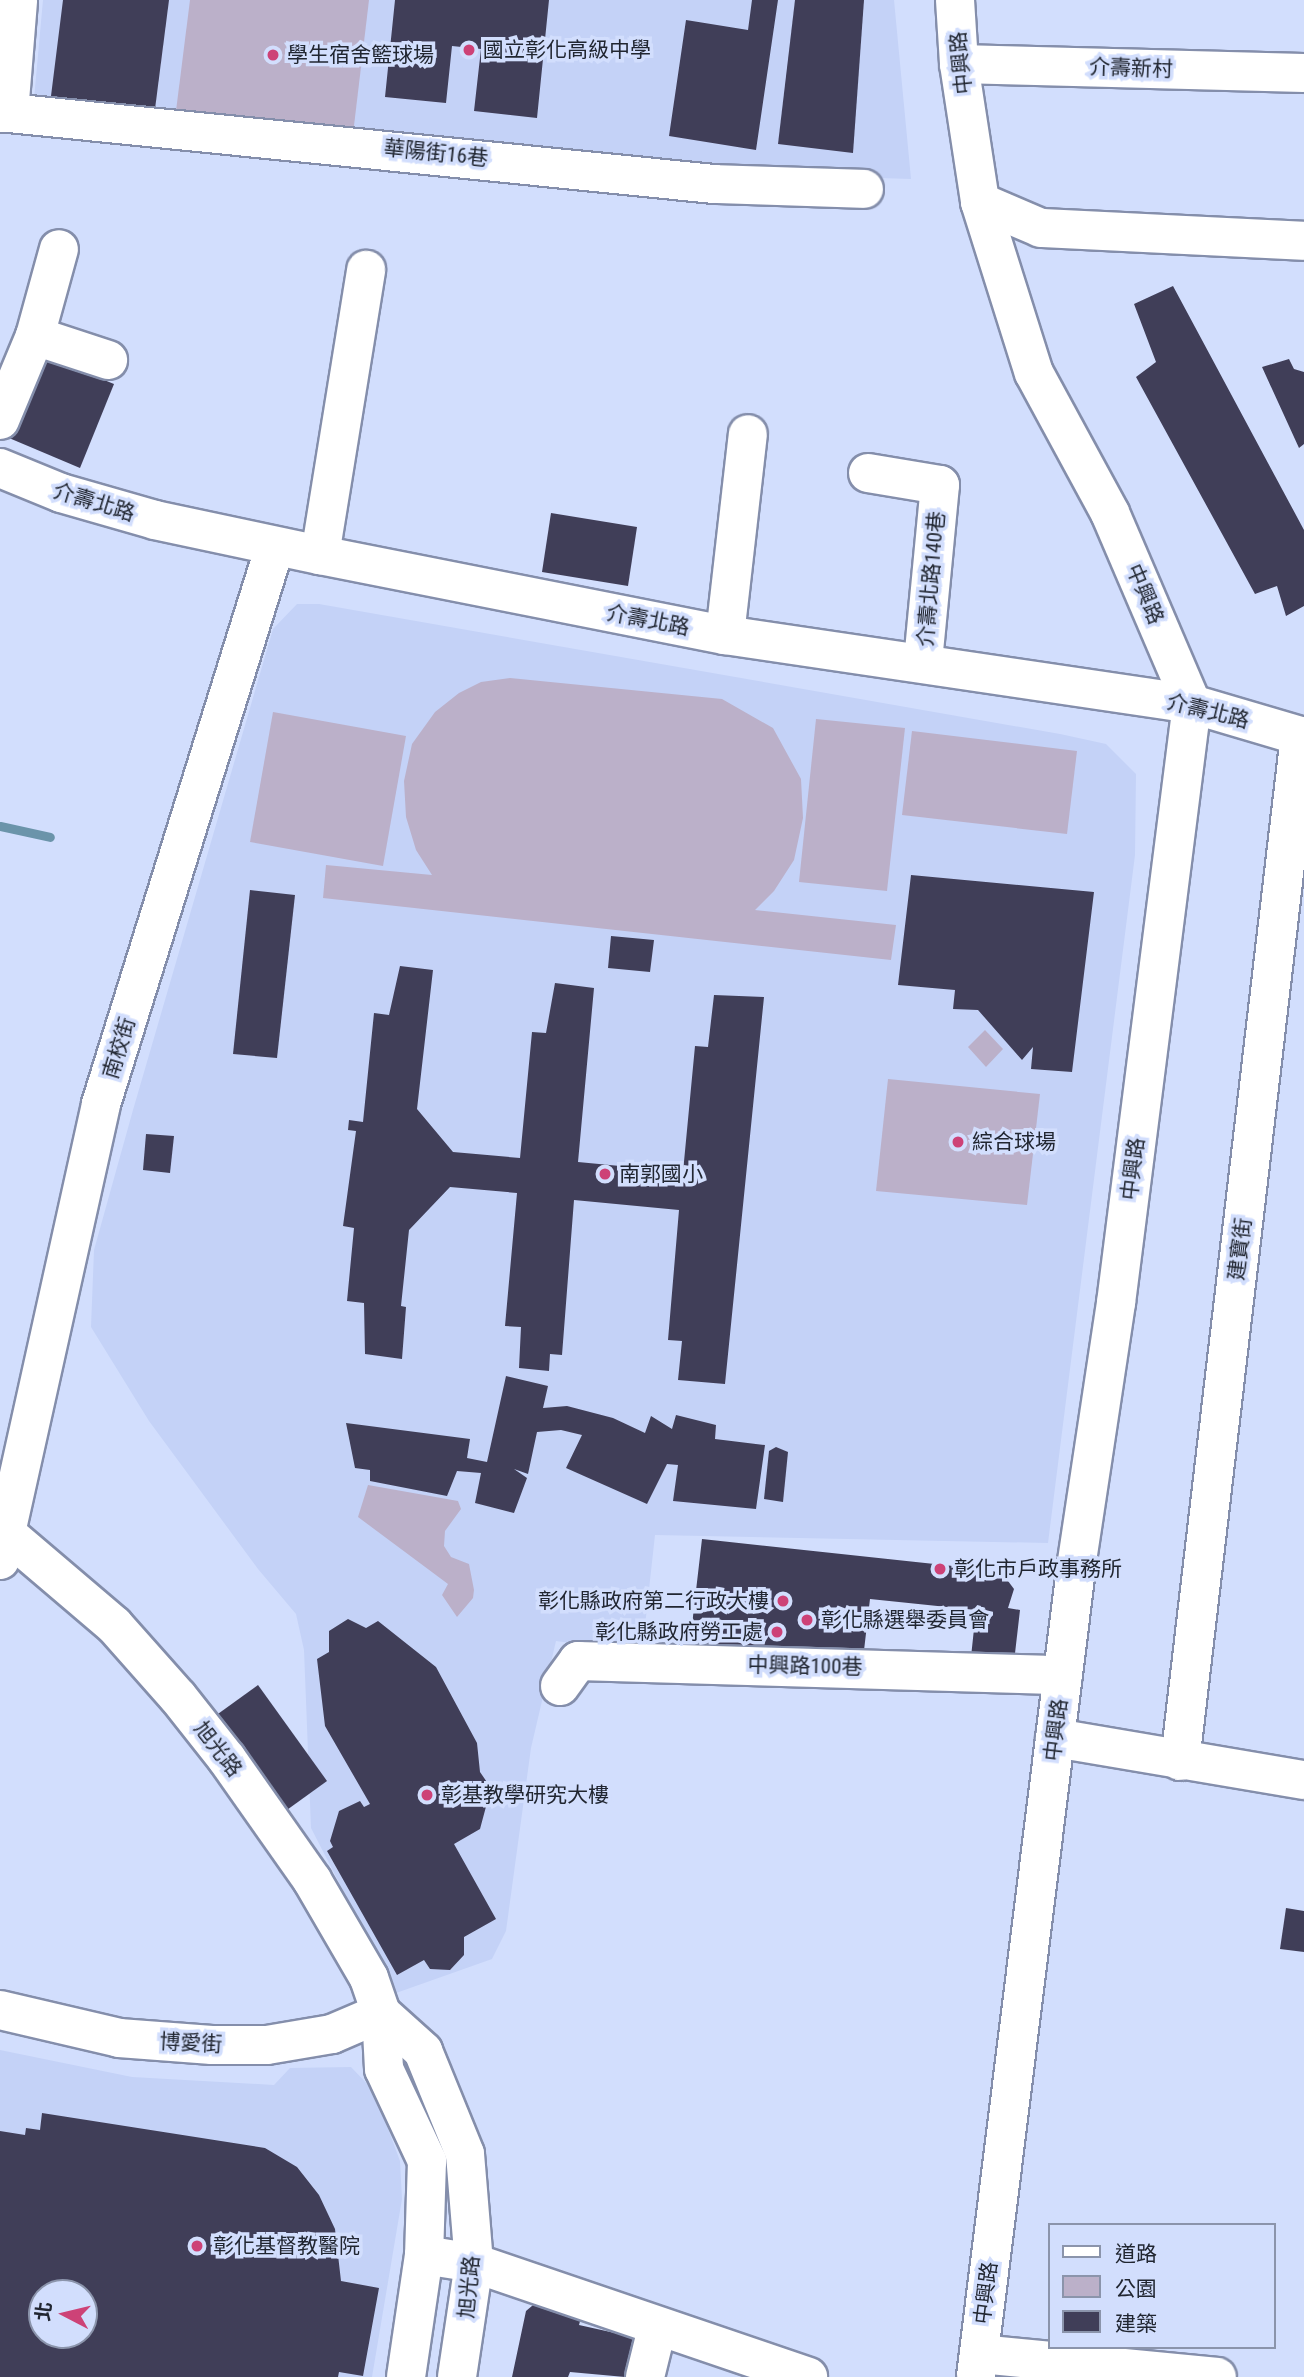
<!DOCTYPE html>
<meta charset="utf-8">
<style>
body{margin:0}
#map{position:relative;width:1304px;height:2377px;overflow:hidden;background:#d2defd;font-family:"Roboto Condensed","Noto Sans TC",sans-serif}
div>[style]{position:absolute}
.built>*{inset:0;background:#c4d2f7}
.green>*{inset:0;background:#bbb0c9}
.stream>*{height:9px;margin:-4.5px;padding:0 4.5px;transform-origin:4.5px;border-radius:4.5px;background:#6b94aa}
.building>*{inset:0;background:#403e58}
.roads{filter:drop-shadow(2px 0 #848eab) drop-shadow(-2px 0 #848eab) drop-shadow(0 2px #848eab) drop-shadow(0 -2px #848eab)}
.minor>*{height:38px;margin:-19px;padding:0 19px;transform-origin:19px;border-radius:19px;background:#fff}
.dots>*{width:19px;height:19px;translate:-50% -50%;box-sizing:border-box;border:4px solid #d2defd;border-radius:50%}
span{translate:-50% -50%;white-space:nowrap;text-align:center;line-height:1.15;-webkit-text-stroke:7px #d2defd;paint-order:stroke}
.poi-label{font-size:21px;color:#212631}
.left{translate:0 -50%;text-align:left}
.right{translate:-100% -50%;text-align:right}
.street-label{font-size:21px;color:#212631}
.legend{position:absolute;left:1048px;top:2223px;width:228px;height:126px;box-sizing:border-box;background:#d2defd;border:2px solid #8b94ab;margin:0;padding:9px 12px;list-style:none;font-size:21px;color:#212631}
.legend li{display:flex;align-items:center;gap:14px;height:35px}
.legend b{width:35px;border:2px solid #8b94ab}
.north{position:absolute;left:28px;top:2279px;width:70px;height:70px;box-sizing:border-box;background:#d2defd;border:2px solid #8b94ab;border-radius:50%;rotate:277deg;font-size:19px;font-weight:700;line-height:28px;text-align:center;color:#212631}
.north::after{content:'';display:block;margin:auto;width:24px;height:32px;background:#cd4277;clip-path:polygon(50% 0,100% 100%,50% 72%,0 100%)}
</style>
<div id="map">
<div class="built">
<div style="clip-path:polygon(43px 0,894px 0,911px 179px,722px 173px,34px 99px)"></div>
<div style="clip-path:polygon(297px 604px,319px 604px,1060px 734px,1106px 744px,1136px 774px,1135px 855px,1048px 1543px,655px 1535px,642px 1653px,556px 1641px,531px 1748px,506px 1931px,492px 1959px,396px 1993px,311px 1828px,304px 1650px,296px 1614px,258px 1569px,149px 1421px,91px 1327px,94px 1250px,133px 1110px,273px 629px)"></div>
<div style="clip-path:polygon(evenodd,0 2050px,132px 2077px,274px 2085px,290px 2068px,351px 2067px,374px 2091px,400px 2161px,402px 2199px,372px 2377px,0 2377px,0 2050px,42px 2293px,84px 2293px,84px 2335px,42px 2335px,42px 2293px)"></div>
</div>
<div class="green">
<div style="clip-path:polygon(190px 0,369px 0,353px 134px,176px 111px)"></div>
<div style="clip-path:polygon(510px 678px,722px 699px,773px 728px,801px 779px,803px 818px,794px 860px,774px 891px,755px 910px,896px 925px,891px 960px,323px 898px,326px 865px,432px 875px,416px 850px,406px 817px,404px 781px,412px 744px,435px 712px,459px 693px,481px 682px)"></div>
<div style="clip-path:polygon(273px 712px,406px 736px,383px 866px,250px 842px)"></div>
<div style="clip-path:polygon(816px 719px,905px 728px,887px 891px,799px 882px)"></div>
<div style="clip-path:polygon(912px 731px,1077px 751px,1067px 834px,902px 815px)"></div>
<div style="clip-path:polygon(985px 1030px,1003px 1049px,986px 1067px,968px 1047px)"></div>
<div style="clip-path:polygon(888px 1079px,1040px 1094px,1027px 1205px,876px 1191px)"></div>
<div style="clip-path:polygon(368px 1485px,458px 1501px,461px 1509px,445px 1531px,444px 1546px,451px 1557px,469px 1564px,474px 1590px,473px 1598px,457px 1617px,442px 1595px,448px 1584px,358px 1517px)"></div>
</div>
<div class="stream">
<div style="left:0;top:826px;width:51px;rotate:12.4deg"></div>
</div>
<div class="building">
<div style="clip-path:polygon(63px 0,169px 0,155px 109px,51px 96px)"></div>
<div style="clip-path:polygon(395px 0,549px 0,537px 118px,474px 111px,481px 49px,452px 46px,446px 103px,385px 97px)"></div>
<div style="clip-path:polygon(752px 0,778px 0,756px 150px,669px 136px,686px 20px,748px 30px)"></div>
<div style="clip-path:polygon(795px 0,864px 0,853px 153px,778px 144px)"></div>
<div style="clip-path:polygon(1173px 286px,1304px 530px,1304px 606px,1286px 616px,1277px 586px,1255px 594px,1136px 377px,1156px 362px,1134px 304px)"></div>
<div style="clip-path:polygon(42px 355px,114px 384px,80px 468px,9px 438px)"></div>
<div style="clip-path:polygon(1289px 359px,1294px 369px,1304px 372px,1304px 444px,1299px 448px,1262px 367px)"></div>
<div style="clip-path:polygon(551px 513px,637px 527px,628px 586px,542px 572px)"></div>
<div style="clip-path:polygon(911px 875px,1094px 892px,1072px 1072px,1031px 1069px,1033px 1047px,1022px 1060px,978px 1010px,953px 1009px,955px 990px,898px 985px)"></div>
<div style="clip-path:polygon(250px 890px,295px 895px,277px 1058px,233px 1054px)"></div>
<div style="clip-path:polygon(611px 936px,654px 940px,650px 972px,608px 968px)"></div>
<div style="clip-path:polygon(400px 966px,433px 970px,417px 1109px,453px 1152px,520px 1158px,532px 1032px,546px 1033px,555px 983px,594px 988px,578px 1162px,683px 1172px,695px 1046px,708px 1047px,714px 995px,764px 997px,725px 1384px,678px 1380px,682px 1341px,668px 1340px,679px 1210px,574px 1200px,562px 1355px,550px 1354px,549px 1371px,519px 1368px,521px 1327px,505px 1326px,517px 1193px,450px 1187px,409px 1230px,401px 1306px,406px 1307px,402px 1359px,365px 1354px,364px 1303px,347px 1301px,354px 1228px,343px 1226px,356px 1131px,348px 1130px,349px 1120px,363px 1122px,374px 1013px,389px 1015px)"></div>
<div style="clip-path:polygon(146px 1134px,174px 1136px,170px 1173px,143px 1170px)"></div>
<div style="clip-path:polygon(506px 1376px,548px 1386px,543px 1408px,567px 1406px,613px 1418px,645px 1433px,651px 1416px,672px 1429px,676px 1415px,716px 1425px,715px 1439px,765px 1445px,756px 1509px,673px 1501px,678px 1465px,667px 1464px,647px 1504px,566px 1468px,582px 1435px,561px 1430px,537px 1432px,528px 1474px,514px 1469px,527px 1478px,514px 1513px,475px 1503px,481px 1473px,457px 1471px,447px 1496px,370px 1481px,370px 1470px,355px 1468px,346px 1423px,470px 1439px,467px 1458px,487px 1462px)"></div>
<div style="clip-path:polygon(776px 1447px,788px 1452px,783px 1502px,764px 1499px,769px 1451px)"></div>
<div style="clip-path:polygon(702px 1539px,981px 1569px,980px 1575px,1002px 1573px,1014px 1589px,1008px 1608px,1020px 1610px,1014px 1662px,971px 1657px,976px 1610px,870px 1599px,863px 1659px,690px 1642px)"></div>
<div style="clip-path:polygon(348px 1619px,366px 1628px,378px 1621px,436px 1667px,477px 1743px,480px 1772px,491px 1788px,480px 1829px,454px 1844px,496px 1919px,464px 1937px,464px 1955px,450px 1970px,430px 1969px,424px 1960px,397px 1975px,327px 1851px,333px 1847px,330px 1841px,339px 1811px,360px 1801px,364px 1807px,370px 1804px,325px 1726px,317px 1659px,329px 1652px,329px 1631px)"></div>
<div style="clip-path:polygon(258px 1685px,327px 1781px,273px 1820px,204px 1724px)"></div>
<div style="clip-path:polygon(1286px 1908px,1304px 1911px,1304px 1952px,1280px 1949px)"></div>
<div style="clip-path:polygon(evenodd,42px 2113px,265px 2148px,297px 2167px,319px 2195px,335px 2229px,341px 2281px,379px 2288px,363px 2376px,339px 2372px,338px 2377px,0 2377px,0 2131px,25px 2135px,26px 2128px,40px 2130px,42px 2113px,42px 2293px,84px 2293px,84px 2335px,42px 2335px,42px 2293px)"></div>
<div style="clip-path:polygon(539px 2300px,583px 2310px,579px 2325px,633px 2337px,625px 2377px,570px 2372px,568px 2377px,512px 2377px,526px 2311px)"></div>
</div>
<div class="roads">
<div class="minor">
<div style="left:955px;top:0;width:64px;rotate:86.4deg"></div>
<div style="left:959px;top:64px;width:140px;rotate:81.3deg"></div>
<div style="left:980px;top:202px;width:179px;rotate:72.5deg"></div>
<div style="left:1034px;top:373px;width:159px;rotate:61.5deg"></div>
<div style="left:1110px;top:513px;width:208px;rotate:66.8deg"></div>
<div style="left:1192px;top:704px;width:604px;rotate:97.23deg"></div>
<div style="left:1116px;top:1303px;width:269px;rotate:98.6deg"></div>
<div style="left:1076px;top:1569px;width:814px;rotate:97.06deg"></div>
<div style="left:959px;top:64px;width:345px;rotate:1.5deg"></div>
<div style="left:0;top:113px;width:9px"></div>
<div style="left:9px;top:113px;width:113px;rotate:-85.4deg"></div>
<div style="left:9px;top:113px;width:709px;rotate:5.75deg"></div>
<div style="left:714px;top:184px;width:150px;rotate:1.9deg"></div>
<div style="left:980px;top:202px;width:66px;rotate:23.1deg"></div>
<div style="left:1041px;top:228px;width:263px;rotate:2.8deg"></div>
<div style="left:35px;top:336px;width:77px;rotate:18.2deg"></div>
<div style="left:0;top:420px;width:91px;rotate:-67.4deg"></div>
<div style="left:35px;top:336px;width:90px;rotate:-74.6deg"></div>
<div style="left:0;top:468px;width:66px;rotate:22.3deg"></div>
<div style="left:61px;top:493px;width:98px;rotate:16deg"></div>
<div style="left:155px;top:520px;width:169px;rotate:12deg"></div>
<div style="left:320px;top:555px;width:413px;rotate:11.2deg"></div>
<div style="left:725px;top:635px;width:472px;rotate:8.4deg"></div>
<div style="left:1192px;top:704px;width:117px;rotate:16.4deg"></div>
<div style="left:868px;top:473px;width:73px;rotate:9.5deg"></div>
<div style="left:940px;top:485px;width:178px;rotate:95.5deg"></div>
<div style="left:320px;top:555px;width:289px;rotate:-80.8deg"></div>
<div style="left:725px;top:635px;width:202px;rotate:-83.5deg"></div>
<div style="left:0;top:1528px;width:150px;rotate:40.4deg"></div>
<div style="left:114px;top:1625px;width:96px;rotate:48.4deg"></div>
<div style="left:178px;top:1697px;width:79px;rotate:51.7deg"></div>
<div style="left:227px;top:1759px;width:148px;rotate:54.9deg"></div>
<div style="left:312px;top:1880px;width:113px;rotate:59.8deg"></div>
<div style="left:369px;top:1978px;width:37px;rotate:71deg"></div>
<div style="left:381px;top:2013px;width:56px;rotate:86.9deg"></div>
<div style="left:384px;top:2069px;width:102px;rotate:64.9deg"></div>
<div style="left:427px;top:2161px;width:94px;rotate:91.8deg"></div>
<div style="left:424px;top:2255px;width:123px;rotate:98.4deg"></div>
<div style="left:0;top:1560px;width:467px;rotate:-77.5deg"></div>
<div style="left:101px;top:1104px;width:584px;rotate:-72.68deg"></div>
<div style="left:560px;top:1686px;width:31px;rotate:-54deg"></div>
<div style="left:578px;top:1661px;width:485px;rotate:1.7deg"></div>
<div style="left:1055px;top:1738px;width:253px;rotate:9.6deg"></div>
<div style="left:1180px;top:1761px;width:1032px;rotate:-83.32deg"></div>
<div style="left:0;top:2010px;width:122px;rotate:13.2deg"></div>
<div style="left:119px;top:2038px;width:93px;rotate:4.3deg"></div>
<div style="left:212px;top:2045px;width:55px"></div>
<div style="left:267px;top:2045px;width:66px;rotate:-9.6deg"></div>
<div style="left:332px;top:2034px;width:53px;rotate:-23.2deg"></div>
<div style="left:381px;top:2013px;width:57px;rotate:42.1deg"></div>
<div style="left:423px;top:2051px;width:111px;rotate:67.8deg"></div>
<div style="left:465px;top:2154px;width:109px;rotate:85.3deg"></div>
<div style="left:474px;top:2263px;width:115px;rotate:98.5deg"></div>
<div style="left:424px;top:2255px;width:51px;rotate:9.1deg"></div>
<div style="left:474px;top:2263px;width:353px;rotate:18.8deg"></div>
<div style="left:979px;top:2354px;width:239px;rotate:5.5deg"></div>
<div style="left:645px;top:2377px;width:50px;rotate:-76.2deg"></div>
</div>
</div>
<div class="dots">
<div style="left:469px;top:50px;background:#cd4277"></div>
<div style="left:273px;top:55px;background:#cd4277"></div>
<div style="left:958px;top:1142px;background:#cd4277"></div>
<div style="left:605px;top:1174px;background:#cd4277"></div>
<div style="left:940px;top:1569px;background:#cd4277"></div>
<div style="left:783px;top:1601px;background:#cd4277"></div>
<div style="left:807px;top:1620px;background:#cd4277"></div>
<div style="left:777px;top:1632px;background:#cd4277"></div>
<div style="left:427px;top:1795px;background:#cd4277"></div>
<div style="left:197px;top:2246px;background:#cd4277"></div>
</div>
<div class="poi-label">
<span class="left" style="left:483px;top:50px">國立彰化高級中學</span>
<span class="left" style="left:287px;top:55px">學生宿舍籃球場</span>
<span class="left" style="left:972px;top:1142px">綜合球場</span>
<span class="left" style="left:619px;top:1174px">南郭國小</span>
<span class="left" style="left:954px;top:1569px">彰化市戶政事務所</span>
<span class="right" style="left:769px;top:1601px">彰化縣政府第二行政大樓</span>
<span class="left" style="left:821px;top:1620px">彰化縣選舉委員會</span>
<span class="right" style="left:763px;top:1632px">彰化縣政府勞工處</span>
<span class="left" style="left:441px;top:1795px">彰基教學研究大樓</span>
<span class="left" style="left:213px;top:2246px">彰化基督教醫院</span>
</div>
<div class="street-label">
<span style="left:961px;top:63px;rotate:-96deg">中興路</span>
<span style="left:1131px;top:68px;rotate:2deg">介壽新村</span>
<span style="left:436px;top:153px;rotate:6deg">華陽街16巷</span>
<span style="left:94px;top:502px;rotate:17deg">介壽北路</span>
<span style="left:931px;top:579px;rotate:-85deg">介壽北路140巷</span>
<span style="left:1145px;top:594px;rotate:67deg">中興路</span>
<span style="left:648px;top:620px;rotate:11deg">介壽北路</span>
<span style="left:1208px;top:711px;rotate:14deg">介壽北路</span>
<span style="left:119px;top:1048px;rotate:-73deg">南校街</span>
<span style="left:1133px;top:1169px;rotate:-83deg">中興路</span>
<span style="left:1240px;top:1249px;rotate:-83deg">建寶街</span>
<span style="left:805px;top:1666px;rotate:1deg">中興路100巷</span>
<span style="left:1056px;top:1730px;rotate:-83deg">中興路</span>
<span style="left:218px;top:1749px;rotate:52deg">旭光路</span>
<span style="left:191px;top:2043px;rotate:3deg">博愛街</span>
<span style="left:469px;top:2287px;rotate:-85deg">旭光路</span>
<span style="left:986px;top:2293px;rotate:-83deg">中興路</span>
</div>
<ul class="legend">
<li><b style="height:9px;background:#fff"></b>道路</li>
<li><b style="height:19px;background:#bbb0c9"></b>公園</li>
<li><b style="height:19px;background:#403e58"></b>建築</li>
</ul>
<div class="north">北</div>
</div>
